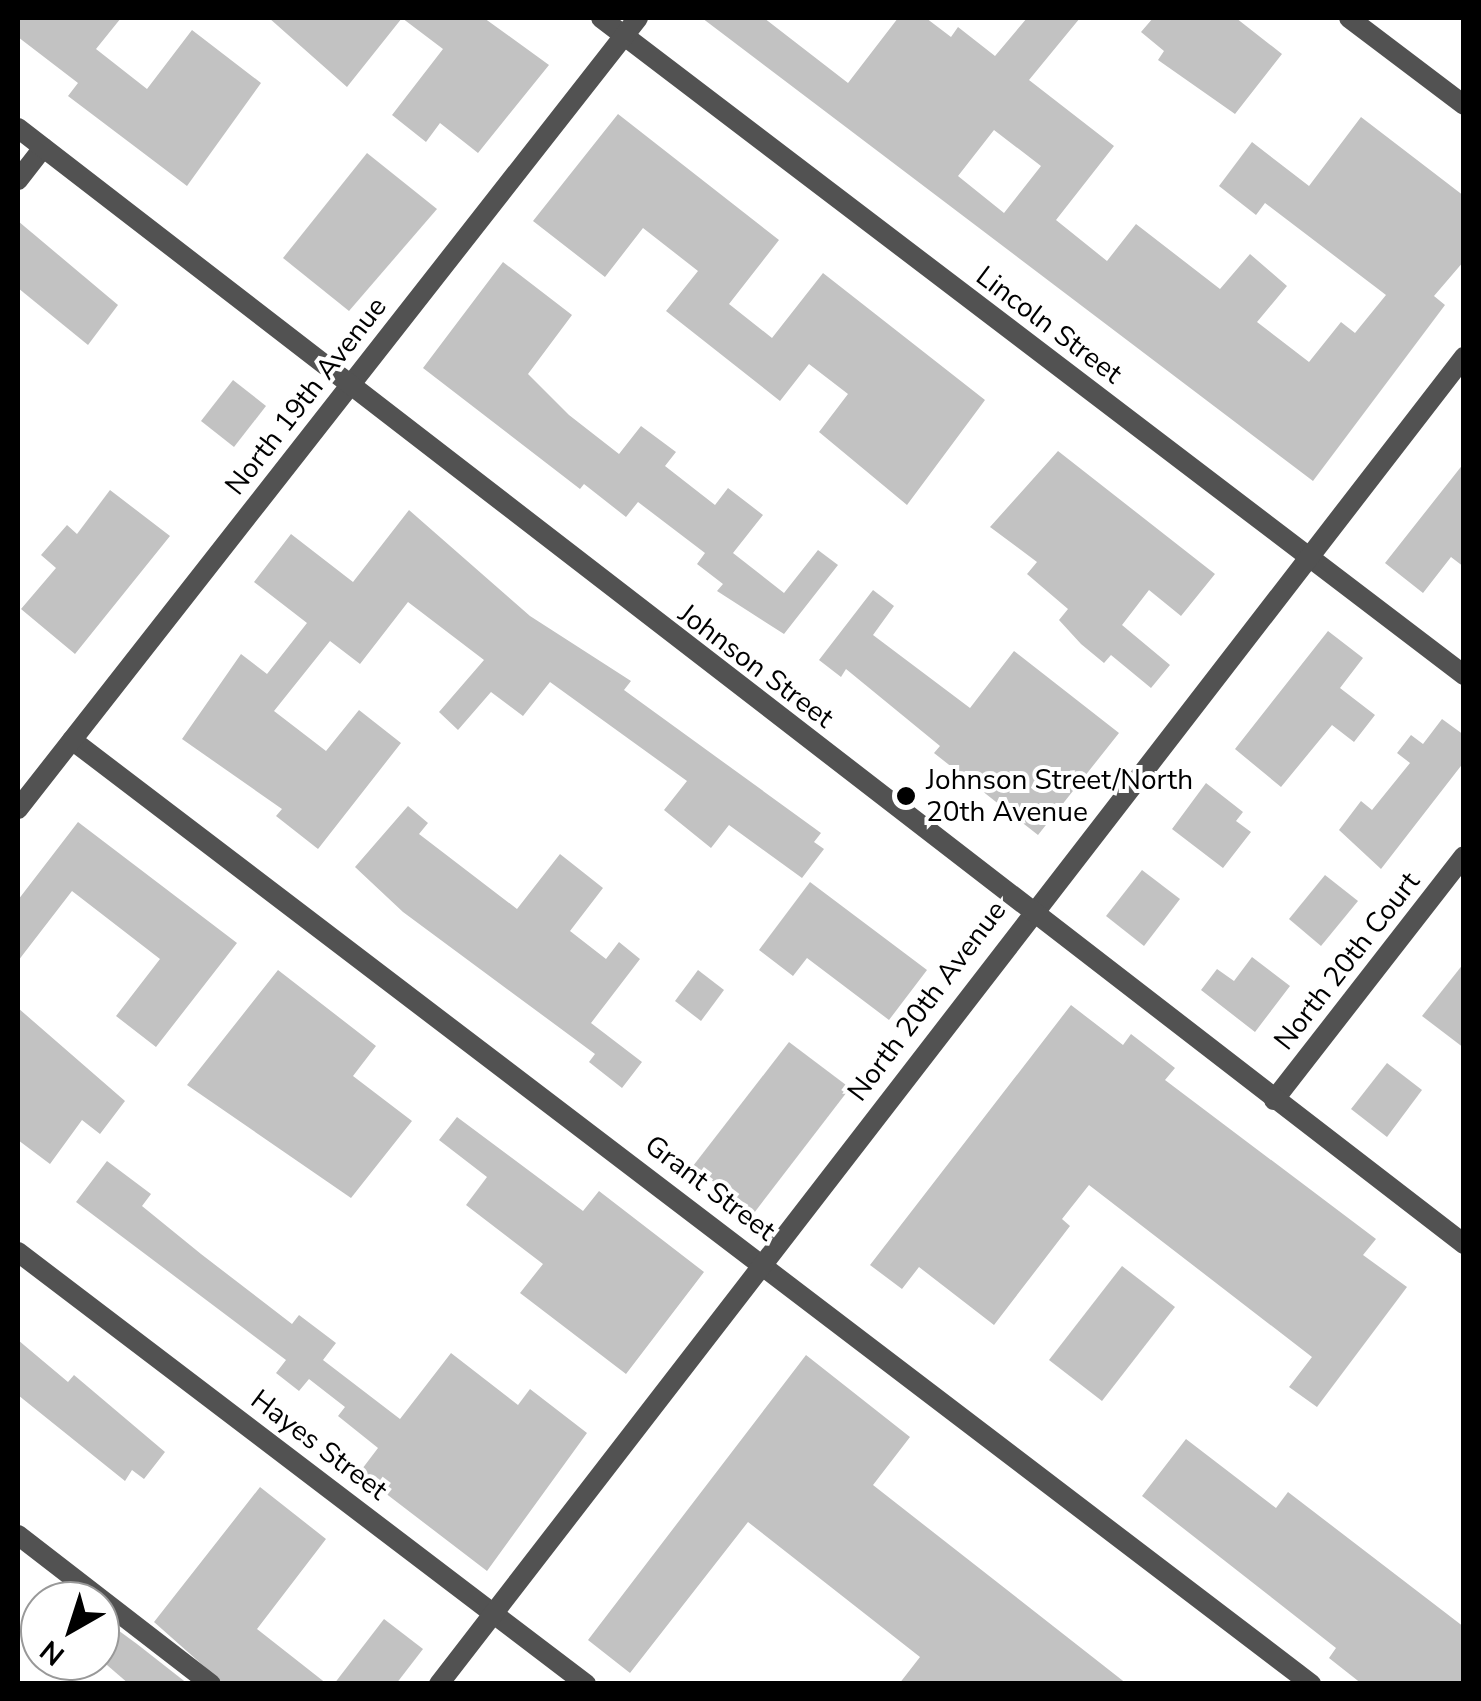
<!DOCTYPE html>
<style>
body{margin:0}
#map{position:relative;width:1481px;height:1701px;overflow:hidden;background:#fff;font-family:"Nunito Sans",sans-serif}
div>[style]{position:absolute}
.building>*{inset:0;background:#c2c2c2}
.minor>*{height:20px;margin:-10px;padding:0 10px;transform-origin:10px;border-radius:10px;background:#525252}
.tertiary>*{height:20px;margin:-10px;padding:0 10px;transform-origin:10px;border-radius:10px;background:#525252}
.dots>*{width:28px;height:28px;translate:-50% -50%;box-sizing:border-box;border:5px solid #fff;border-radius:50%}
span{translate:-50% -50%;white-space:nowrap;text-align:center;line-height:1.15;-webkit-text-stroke:8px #fff;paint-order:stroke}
.street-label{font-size:28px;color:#000}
.poi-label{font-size:28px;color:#000}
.left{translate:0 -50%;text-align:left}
.frame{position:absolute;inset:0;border:20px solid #000;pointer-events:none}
.north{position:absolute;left:20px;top:1581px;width:100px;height:100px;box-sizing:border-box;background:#fff;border:2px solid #999;border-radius:50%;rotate:219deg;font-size:28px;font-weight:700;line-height:40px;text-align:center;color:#000}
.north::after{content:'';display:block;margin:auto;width:35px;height:45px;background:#000;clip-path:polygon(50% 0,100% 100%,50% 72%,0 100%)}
</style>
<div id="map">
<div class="building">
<div style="clip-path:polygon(18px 18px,121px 18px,96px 49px,147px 89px,192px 30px,261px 83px,187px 186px,68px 96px,78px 83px,18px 37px)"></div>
<div style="clip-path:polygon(269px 18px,484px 18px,549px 65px,478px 153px,440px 123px,426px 142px,392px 115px,443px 49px,402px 18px,347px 87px)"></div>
<div style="clip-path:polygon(evenodd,702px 18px,764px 18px,848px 83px,898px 18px,926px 18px,951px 37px,958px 27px,995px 56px,1027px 18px,1080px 18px,1029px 80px,1114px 146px,1056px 220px,1107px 261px,1136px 224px,1220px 289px,1250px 254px,1287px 286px,1257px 322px,1309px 362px,1341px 322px,1355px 333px,1386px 295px,1265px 203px,1256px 215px,1219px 186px,1252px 142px,1309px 186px,1361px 117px,1464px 196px,1464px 261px,1434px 296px,1445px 305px,1313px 481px,702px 18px,994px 130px,1041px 166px,1004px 213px,958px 176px,994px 130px)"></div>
<div style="clip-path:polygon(1153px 18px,1236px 18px,1282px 54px,1235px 114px,1158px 60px,1164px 51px,1141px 32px)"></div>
<div style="clip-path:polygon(618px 114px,779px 240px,729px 304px,772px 338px,823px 273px,985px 400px,907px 505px,819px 432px,848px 394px,809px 364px,780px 401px,666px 311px,698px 271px,643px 228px,605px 277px,533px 221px)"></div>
<div style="clip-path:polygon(367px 153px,437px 209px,349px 311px,283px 258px)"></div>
<div style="clip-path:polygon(18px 221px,118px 305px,88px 345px,18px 288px)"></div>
<div style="clip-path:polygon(503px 262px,572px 315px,528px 374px,569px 415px,619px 454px,641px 426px,676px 452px,665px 466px,715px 505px,728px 488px,763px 515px,733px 553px,784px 593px,818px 550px,838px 565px,784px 634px,717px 591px,723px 584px,697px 564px,705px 553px,638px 502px,626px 517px,584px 484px,580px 489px,423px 368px)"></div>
<div style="clip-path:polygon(233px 380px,266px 406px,234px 447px,201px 421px)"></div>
<div style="clip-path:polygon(1058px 451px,1215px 574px,1181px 616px,1149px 590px,1122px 625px,1170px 665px,1151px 688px,1111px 655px,1104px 663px,1081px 644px,1059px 620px,1068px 609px,1027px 574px,1037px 562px,990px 527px)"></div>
<div style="clip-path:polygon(1464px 463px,1464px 567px,1451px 557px,1423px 593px,1385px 563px)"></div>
<div style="clip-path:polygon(110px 490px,170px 536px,75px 654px,21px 609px,56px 568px,41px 555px,67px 525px,77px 534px)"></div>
<div style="clip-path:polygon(409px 510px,530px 616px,631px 681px,624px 690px,821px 833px,814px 842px,824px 849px,802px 878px,729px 825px,711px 848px,664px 810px,687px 781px,550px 682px,523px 716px,491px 692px,458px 730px,439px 712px,484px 660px,408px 602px,360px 664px,330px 641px,274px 711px,326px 751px,359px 710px,401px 743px,318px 849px,276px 816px,282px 809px,182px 739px,241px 654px,267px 674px,307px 623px,254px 582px,291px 534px,353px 582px)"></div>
<div style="clip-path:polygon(873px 590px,894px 606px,873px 635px,970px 708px,1014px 651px,1119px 733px,1038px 835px,934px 753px,940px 746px,846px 669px,841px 677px,819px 660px)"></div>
<div style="clip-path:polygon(1328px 631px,1363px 658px,1340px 688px,1375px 715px,1354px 742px,1332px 725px,1281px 787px,1235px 749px)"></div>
<div style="clip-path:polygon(1442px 719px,1464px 735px,1464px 762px,1381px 869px,1339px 830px,1361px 801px,1372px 810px,1410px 763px,1397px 753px,1411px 735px,1423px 744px)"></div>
<div style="clip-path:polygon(1206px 783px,1243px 812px,1236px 821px,1251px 832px,1223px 868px,1172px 829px)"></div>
<div style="clip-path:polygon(408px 806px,428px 823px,419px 834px,517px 909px,560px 854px,603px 888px,570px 931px,606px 959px,619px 942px,640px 959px,591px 1023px,642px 1062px,622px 1088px,589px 1062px,595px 1054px,403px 912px,355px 867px)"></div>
<div style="clip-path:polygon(78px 822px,237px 943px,156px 1047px,116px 1016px,160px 959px,72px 891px,18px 961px,18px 900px)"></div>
<div style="clip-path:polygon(1142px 870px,1180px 899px,1144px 946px,1106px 916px)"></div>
<div style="clip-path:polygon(1325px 875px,1358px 901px,1321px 946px,1289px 919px)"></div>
<div style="clip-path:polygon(810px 882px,927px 970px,889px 1020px,807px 958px,793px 976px,759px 950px)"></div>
<div style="clip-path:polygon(1252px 957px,1290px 986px,1255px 1032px,1201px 990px,1217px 969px,1234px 981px)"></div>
<div style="clip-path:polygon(1464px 963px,1464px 1048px,1422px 1016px)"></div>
<div style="clip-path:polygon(278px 970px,376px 1046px,353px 1076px,412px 1121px,351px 1198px,187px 1085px)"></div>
<div style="clip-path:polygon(698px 970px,724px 990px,701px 1021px,675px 1001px)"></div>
<div style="clip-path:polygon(1071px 1005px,1123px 1045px,1131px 1034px,1175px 1068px,1165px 1080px,1376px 1239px,1363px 1255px,1407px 1287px,1317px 1407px,1289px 1387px,1312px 1357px,1089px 1185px,1062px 1219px,1070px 1226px,994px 1325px,919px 1267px,902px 1289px,870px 1265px)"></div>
<div style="clip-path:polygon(18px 1008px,125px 1101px,100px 1134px,82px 1120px,50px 1164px,18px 1140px)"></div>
<div style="clip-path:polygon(789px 1042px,850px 1088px,754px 1213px,693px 1166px)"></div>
<div style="clip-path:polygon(1387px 1063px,1422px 1090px,1387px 1137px,1351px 1109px)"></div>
<div style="clip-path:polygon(457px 1117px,583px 1211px,599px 1191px,704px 1272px,626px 1374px,520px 1293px,543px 1264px,466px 1205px,487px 1177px,439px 1140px)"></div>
<div style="clip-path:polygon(107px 1161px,151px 1194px,142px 1206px,201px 1254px,292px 1324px,299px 1315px,336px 1343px,323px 1360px,400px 1419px,451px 1353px,518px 1405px,530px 1389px,587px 1433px,487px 1571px,359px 1473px,378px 1448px,338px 1416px,345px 1407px,309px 1379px,299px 1391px,276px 1373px,286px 1360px,76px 1202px)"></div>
<div style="clip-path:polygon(1122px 1266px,1175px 1307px,1102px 1401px,1049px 1360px)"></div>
<div style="clip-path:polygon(18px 1340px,68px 1382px,74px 1375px,165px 1452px,144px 1479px,132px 1470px,125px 1481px,18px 1395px)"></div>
<div style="clip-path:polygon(806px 1355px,910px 1437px,873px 1485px,1127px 1684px,899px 1684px,920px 1657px,748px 1522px,630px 1673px,588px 1640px)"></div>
<div style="clip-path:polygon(1186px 1439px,1276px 1508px,1288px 1492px,1464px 1627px,1464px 1684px,1362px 1684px,1329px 1658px,1336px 1648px,1142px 1496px)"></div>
<div style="clip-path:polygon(260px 1487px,326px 1539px,257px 1629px,327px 1684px,224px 1684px,154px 1622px)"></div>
<div style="clip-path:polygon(100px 1617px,137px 1644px,188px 1684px,129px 1684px,100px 1659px)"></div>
<div style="clip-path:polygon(384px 1619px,423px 1649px,396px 1684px,334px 1684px)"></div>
</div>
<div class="minor">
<div style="left:601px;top:18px;width:1085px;rotate:37.28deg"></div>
<div style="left:1349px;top:18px;width:144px;rotate:37.1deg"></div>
<div style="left:18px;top:180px;width:41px;rotate:-52deg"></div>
<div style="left:72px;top:740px;width:1558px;rotate:37.3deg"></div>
<div style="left:18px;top:809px;width:1005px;rotate:-51.91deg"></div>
<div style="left:1274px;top:1100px;width:309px;rotate:-52.1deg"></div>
<div style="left:18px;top:1252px;width:714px;rotate:37.26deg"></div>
<div style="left:18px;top:1535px;width:244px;rotate:37.7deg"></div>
<div style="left:439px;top:1684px;width:1677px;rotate:-52.32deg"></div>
</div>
<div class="tertiary">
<div style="left:18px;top:128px;width:1827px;rotate:37.66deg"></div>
</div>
<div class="dots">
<div style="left:906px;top:796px;background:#000"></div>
</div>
<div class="street-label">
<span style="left:1049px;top:325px;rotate:37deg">Lincoln Street</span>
<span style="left:306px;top:396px;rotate:-52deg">North 19th Avenue</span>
<span style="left:756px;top:666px;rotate:37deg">Johnson Street</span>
<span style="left:1347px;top:961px;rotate:-52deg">North 20th Court</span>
<span style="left:927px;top:1001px;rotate:-53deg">North 20th Avenue</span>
<span style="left:710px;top:1188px;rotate:37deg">Grant Street</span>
<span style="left:319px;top:1445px;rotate:37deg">Hayes Street</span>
</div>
<div class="poi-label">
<span class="left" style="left:926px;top:796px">Johnson Street/North<br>20th Avenue</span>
</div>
<div class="frame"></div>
<div class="north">N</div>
</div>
